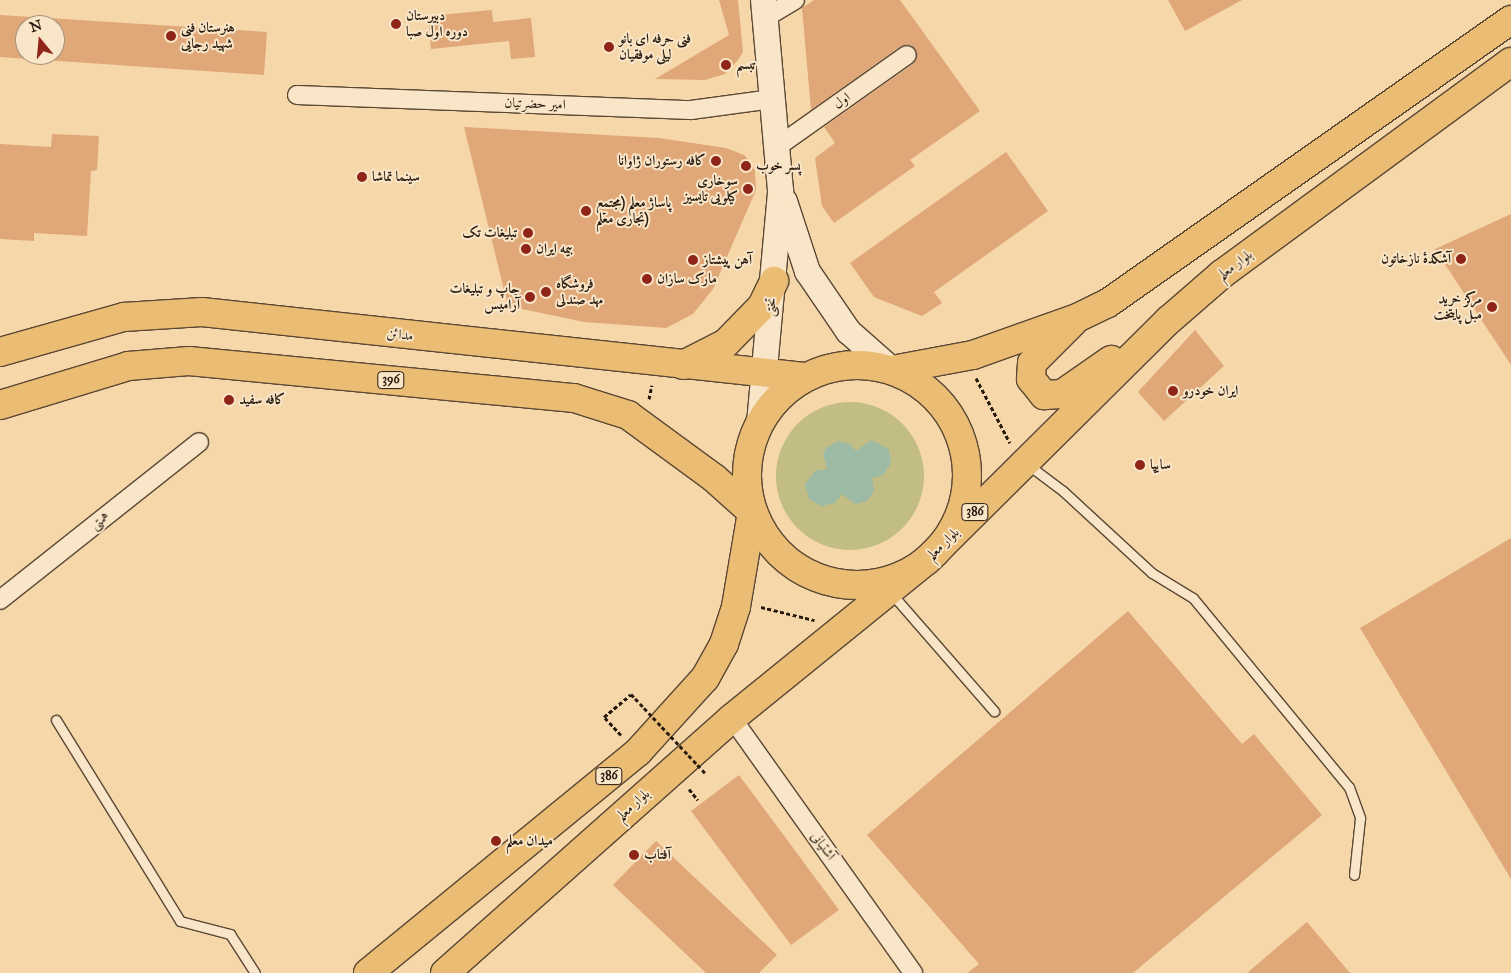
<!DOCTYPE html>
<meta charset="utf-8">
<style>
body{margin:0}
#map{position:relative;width:1511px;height:973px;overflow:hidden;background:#f6d7a9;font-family:"IM FELL Great Primer",Amiri,serif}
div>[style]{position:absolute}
.green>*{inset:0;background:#c1bd84}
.round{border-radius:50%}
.water>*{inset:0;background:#9dbaa5}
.building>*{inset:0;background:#e0a779}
.path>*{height:3px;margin-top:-1.5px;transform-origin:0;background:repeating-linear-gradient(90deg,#26190e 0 4px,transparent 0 6.5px)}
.roads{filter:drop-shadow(1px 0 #5a4835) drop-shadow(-1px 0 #5a4835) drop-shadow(0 1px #5a4835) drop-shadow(0 -1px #5a4835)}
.lane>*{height:9px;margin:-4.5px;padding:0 4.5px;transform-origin:4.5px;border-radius:4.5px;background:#f9e5c7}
.street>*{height:18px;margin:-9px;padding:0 9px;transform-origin:9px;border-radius:9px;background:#f9e5c7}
.secondary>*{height:25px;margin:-12.5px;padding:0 12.5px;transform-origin:12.5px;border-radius:12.5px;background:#f9e5c7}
.primary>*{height:28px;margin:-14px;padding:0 14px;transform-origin:14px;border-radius:14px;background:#ebbc74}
.primary>.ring{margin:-14px;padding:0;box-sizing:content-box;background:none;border:28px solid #ebbc74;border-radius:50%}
.path-bridge>*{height:3px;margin-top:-1.5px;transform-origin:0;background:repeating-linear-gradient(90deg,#26190e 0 4px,transparent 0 6.5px)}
.dots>*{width:14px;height:14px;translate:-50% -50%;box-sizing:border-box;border:2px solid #f9e5c7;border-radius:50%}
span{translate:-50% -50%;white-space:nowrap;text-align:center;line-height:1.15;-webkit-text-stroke:4px #f9e5c7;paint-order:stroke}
.shield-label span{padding:1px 4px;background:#f9e5c7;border:1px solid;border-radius:4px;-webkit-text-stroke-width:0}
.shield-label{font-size:12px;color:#26190e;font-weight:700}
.poi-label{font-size:14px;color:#26190e;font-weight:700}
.left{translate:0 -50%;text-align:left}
.right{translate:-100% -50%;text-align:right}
.street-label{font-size:14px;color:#26190e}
.north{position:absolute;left:15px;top:15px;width:50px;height:50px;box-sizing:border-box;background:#f9e5c7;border:1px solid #a5937d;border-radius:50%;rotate:343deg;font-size:14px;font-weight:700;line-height:20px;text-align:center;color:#26190e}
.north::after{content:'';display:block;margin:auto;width:18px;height:22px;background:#8f2418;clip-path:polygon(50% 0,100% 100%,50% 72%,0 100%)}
</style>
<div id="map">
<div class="green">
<div class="round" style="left:776px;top:402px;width:148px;height:148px"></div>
</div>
<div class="water">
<div style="clip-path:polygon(871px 440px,889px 449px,891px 463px,883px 475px,872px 478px,874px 491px,867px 501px,855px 504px,842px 494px,835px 503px,821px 506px,809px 499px,805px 484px,815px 471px,827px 469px,823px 454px,826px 448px,838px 441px,850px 444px,856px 451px)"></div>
</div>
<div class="building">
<div style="clip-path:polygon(719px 0,738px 0,743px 52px,738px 60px,725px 74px,705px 80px,655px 79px,729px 35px)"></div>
<div style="clip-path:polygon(814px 0,900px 0,980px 111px,910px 160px,915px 166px,834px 223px,822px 206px,815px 158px,835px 143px,824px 127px,913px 64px,917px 54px,911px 45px,901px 46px,811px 110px,802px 8px)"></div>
<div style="clip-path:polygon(1168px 0,1242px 0,1185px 31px)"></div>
<div style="clip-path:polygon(492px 10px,493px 22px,531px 18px,535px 57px,511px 59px,509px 41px,431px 49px,428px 16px)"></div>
<div style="clip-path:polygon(evenodd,0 15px,267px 32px,264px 75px,0 57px,0 15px,25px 25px,55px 25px,55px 55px,25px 55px,25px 25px)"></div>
<div style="clip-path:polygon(464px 127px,659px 138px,726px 148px,744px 155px,751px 163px,755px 171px,756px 190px,713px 289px,693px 314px,666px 328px,584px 322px,508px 306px)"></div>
<div style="clip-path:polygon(52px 134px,99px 136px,97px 170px,91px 171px,87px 236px,34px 233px,34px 241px,0 239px,0 144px,51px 147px)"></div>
<div style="clip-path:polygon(1006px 152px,1048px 211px,934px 292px,942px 303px,922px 316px,874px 297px,850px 263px)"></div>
<div style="clip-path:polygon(1511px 214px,1511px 365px,1435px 249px)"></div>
<div style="clip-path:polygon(1195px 330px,1224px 366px,1164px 421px,1138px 392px)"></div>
<div style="clip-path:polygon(1511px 538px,1511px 879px,1360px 628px)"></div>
<div style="clip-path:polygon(1128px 611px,1242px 744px,1254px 734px,1322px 815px,1133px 973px,967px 973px,979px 964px,867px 835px)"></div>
<div style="clip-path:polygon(739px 775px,839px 910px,791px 945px,691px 811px)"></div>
<div style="clip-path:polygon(656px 841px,777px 955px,759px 973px,706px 973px,613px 885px)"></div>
<div style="clip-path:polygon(1307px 922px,1350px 973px,1247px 973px)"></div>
</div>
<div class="path">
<div style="left:976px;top:378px;width:73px;rotate:62.4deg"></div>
<div style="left:649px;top:399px;width:14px;rotate:-78deg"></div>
<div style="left:761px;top:607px;width:55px;rotate:13.8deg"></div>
<div style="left:621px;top:735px;width:25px;rotate:-133deg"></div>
<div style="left:604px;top:717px;width:35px;rotate:-40deg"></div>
<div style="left:689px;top:789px;width:14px;rotate:51deg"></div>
</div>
<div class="roads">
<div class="lane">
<div style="left:1027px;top:464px;width:45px;rotate:36.9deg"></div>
<div style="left:1063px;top:491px;width:121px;rotate:42.7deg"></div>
<div style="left:1152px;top:573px;width:48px;rotate:31.4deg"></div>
<div style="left:1193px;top:598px;width:245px;rotate:50.5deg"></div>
<div style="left:1349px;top:787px;width:33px;rotate:70deg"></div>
<div style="left:1360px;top:818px;width:57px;rotate:96deg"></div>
<div style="left:891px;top:593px;width:157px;rotate:48.9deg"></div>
<div style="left:56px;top:720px;width:236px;rotate:58.3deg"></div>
<div style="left:180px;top:921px;width:52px;rotate:14.6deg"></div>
<div style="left:230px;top:934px;width:46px;rotate:57.3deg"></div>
</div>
<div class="street">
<div style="left:765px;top:18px;width:35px;rotate:-31deg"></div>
<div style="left:297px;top:95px;width:394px;rotate:2.2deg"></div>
<div style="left:691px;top:110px;width:82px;rotate:-7.7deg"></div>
<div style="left:777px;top:147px;width:159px;rotate:-35.3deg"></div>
<div style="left:0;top:600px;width:254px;rotate:-38.4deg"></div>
<div style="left:732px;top:718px;width:313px;rotate:54.6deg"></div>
</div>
<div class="secondary">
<div style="left:784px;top:201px;width:74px;rotate:71.8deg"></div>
<div style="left:807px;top:271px;width:73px;rotate:55.7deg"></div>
<div style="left:848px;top:331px;width:59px;rotate:41.6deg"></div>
<div style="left:759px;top:423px;width:234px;rotate:-84.8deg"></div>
<div style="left:780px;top:190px;width:191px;rotate:-95.1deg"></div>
</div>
<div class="primary">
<div style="left:1073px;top:322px;width:58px;rotate:135deg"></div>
<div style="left:1032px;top:363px;width:16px;rotate:94deg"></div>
<div style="left:1031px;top:379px;width:21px;rotate:51deg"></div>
<div style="left:1044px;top:395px;width:18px;rotate:-3deg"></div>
<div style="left:1062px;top:394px;width:60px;rotate:-34.8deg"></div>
<div style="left:0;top:352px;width:129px;rotate:-15.8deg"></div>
<div style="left:124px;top:317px;width:78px;rotate:-3.7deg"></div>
<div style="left:202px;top:312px;width:606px;rotate:6.15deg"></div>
<div style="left:683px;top:365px;width:48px;rotate:-27.1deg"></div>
<div style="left:726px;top:343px;width:52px;rotate:-45.8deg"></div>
<div style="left:762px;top:306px;width:28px;rotate:-64deg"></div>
<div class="ring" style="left:747px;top:365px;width:192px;height:192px"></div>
<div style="left:892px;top:370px;width:82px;rotate:-10.5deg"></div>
<div style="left:973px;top:355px;width:110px;rotate:-19.6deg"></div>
<div style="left:1077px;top:318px;width:34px;rotate:-26deg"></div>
<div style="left:1108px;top:303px;width:492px;rotate:-35.1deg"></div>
<div style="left:0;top:405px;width:134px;rotate:-16.9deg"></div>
<div style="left:128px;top:366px;width:61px;rotate:-4.7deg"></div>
<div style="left:189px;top:361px;width:387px;rotate:5.5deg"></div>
<div style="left:574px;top:398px;width:57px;rotate:17.5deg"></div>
<div style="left:628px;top:415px;width:107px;rotate:36.2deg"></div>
<div style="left:714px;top:478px;width:51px;rotate:41.8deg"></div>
<div style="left:752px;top:512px;width:96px;rotate:99.6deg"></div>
<div style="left:736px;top:607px;width:39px;rotate:108deg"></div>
<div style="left:724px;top:644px;width:39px;rotate:119deg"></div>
<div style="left:705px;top:678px;width:100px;rotate:132.2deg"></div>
<div style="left:638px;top:752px;width:349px;rotate:140.7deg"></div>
<div style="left:445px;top:973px;width:384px;rotate:-41.6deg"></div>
<div style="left:732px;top:718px;width:251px;rotate:-39deg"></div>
<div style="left:927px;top:560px;width:341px;rotate:-44.8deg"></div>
<div style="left:1169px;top:320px;width:70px;rotate:-41deg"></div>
<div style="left:1222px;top:274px;width:358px;rotate:-36.3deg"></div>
</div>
</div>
<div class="path-bridge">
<div style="left:631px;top:694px;width:110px;rotate:46.8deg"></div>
</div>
<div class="dots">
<div style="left:396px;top:24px;background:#8f2418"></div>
<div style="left:171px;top:36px;background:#8f2418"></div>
<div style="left:609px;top:47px;background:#8f2418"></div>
<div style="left:726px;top:65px;background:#8f2418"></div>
<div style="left:716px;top:161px;background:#8f2418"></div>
<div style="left:746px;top:166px;background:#8f2418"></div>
<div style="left:362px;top:177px;background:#8f2418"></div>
<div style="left:748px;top:189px;background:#8f2418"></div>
<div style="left:586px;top:211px;background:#8f2418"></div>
<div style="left:528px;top:233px;background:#8f2418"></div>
<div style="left:526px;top:249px;background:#8f2418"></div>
<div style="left:1461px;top:259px;background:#8f2418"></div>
<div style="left:693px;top:260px;background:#8f2418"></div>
<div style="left:647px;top:279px;background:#8f2418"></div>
<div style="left:546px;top:292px;background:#8f2418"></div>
<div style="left:530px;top:297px;background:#8f2418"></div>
<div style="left:1492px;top:307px;background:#8f2418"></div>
<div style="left:1173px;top:391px;background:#8f2418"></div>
<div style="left:229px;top:400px;background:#8f2418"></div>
<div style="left:1140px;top:465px;background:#8f2418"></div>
<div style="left:496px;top:841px;background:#8f2418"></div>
<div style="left:634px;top:855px;background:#8f2418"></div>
</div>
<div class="shield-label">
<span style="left:391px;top:380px">396</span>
<span style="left:975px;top:512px">386</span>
<span style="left:609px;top:776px">386</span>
</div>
<div class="poi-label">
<span class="left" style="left:406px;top:24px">دبیرستان<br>دوره اول صبا</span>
<span class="left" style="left:181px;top:36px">هنرستان فنی<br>شهید رجایی</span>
<span class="left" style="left:619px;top:47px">فنی حرفه ای بانو<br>لیلی موفقیان</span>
<span class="left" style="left:736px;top:65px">تبسم</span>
<span class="right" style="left:706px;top:161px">کافه رستوران ژاوانا</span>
<span class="left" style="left:756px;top:166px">پسر خوب</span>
<span class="left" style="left:372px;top:177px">سینما تماشا</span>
<span class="right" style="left:738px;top:189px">سوخاری<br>کیلویی تایسیز</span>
<span class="left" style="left:596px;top:211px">پاساژ معلم (مجتمع<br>تجاری معلم)</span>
<span class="right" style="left:518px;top:233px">تبلیغات تک</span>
<span class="left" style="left:536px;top:249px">بیمه ایران</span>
<span class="right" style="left:1451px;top:259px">آشکدهٔ نازخاتون</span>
<span class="left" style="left:703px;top:260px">آهن پیشتاز</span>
<span class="left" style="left:657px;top:279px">مارک سازان</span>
<span class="left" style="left:556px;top:292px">فروشگاه<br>مهد صندلی</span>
<span class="right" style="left:520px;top:297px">چاپ و تبلیغات<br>آرامیس</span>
<span class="right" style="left:1482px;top:307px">مرکز خرید<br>مبل پایتخت</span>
<span class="left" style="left:1183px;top:391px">ایران خودرو</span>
<span class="left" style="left:239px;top:400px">کافه سفید</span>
<span class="left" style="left:1150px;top:465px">سایپا</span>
<span class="left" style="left:506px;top:841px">میدان معلم</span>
<span class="left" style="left:644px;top:855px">آفتاب</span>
</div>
<div class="street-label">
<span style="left:842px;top:101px;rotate:-35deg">اول</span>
<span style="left:535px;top:104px;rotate:2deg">امیر حضرتیان</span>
<span style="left:1235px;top:265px;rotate:-37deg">بلوار معلم</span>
<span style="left:771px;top:307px;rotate:-83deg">تختی</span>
<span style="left:400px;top:335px;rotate:6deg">مدائن</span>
<span style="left:100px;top:521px;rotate:-38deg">همتی</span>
<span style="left:943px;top:544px;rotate:-44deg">بلوار معلم</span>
<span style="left:633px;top:805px;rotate:-42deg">بلوار معلم</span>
<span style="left:823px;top:846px;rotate:54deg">آشتیانی</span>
</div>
<div class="north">N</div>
</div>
